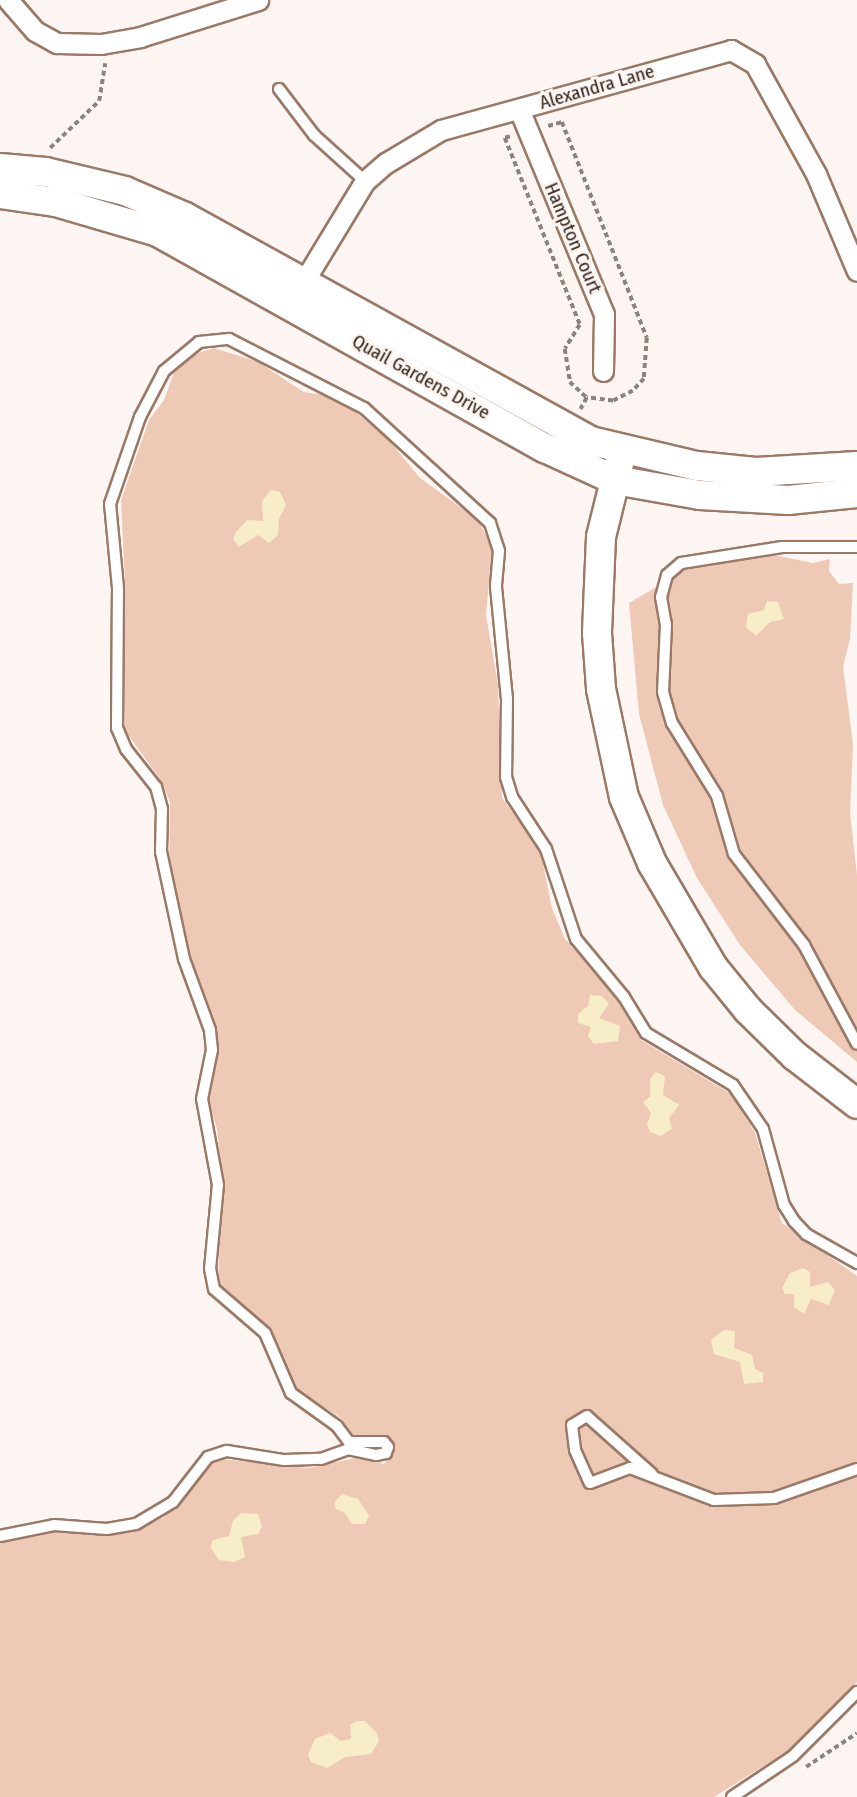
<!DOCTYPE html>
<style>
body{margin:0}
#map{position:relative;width:857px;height:1797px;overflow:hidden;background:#fdf5f1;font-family:"Fira Sans Condensed",sans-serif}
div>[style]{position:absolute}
.green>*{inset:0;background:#eecab6}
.sand>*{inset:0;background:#f7edc8}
.path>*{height:3.5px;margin-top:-1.75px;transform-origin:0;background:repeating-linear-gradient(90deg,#8d837d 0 5px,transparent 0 8.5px)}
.roads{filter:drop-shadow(2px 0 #9a7967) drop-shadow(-2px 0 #9a7967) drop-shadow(0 2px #9a7967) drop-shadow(0 -2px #9a7967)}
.lane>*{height:10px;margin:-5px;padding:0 5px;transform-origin:5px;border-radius:5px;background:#fff}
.street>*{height:19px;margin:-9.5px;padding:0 9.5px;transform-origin:9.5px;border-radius:9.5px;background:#fff}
.secondary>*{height:28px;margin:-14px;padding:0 14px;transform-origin:14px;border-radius:14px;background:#fff}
span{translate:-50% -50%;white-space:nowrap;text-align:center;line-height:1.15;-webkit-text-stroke:6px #fdf5f1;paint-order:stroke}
.street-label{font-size:19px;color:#31241c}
</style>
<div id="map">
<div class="green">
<div style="clip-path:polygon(214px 348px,258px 362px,304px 392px,337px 397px,387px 438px,420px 478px,478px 520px,492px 547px,486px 615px,498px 685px,502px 798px,540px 850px,552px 908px,565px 939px,613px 993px,641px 1040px,731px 1094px,755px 1133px,782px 1223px,857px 1276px,857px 1682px,797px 1745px,714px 1797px,0 1797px,0 1542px,44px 1532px,120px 1534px,149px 1525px,164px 1517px,207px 1466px,221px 1459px,308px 1468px,360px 1457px,384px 1464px,393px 1453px,387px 1438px,356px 1438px,341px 1418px,293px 1387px,268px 1331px,218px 1285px,222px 1180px,217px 1129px,207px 1094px,218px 1038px,198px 990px,181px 925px,169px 867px,170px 802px,160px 779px,124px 729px,125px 582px,121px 500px,149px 420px,164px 400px,175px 370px,198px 353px)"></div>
<div style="clip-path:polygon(769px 554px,813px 563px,830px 559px,829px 571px,839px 584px,853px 583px,850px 639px,843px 666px,853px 745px,850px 813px,857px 875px,857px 1062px,795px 1010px,740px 945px,697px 878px,663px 805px,639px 714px,629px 603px,685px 570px)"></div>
</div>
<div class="sand">
<div style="clip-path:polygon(271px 490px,280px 492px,286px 505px,279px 519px,278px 535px,269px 543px,258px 535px,239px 547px,233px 539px,236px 532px,247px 520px,263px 521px,262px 501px)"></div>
<div style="clip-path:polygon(767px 601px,778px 602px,784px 619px,770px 622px,756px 636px,746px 627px,748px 614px,764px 610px)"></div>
<div style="clip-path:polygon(590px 995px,602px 996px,609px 1004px,599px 1018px,620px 1026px,618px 1041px,594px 1044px,588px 1036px,591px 1027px,578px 1023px,578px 1014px,588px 1006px)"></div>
<div style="clip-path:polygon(656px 1072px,665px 1076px,663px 1095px,679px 1105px,669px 1118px,672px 1129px,661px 1136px,650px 1132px,647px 1124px,651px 1113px,643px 1102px,650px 1097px,650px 1079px)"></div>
<div style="clip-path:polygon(803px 1268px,810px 1272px,810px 1287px,828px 1282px,835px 1290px,829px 1305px,811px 1299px,804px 1314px,794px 1307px,794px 1294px,785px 1294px,782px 1288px,790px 1273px)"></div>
<div style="clip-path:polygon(724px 1330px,735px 1331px,734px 1348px,752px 1355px,755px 1369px,763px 1373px,763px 1382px,744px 1384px,740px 1362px,714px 1354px,711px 1340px)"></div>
<div style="clip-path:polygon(342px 1494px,358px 1499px,369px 1516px,365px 1524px,352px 1524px,344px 1512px,336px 1509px,334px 1503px)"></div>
<div style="clip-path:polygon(241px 1513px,258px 1514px,262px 1527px,258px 1534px,241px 1537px,245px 1557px,234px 1562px,219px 1560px,210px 1547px,213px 1540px,229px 1536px,233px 1521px)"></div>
<div style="clip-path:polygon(357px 1721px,365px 1721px,377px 1733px,379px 1741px,371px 1754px,345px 1757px,327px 1768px,311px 1762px,308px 1755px,315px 1739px,330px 1733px,341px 1741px,351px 1739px,350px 1725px)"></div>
</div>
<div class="path">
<div style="left:548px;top:126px;width:15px;rotate:-16deg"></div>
<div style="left:562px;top:122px;width:232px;rotate:68.5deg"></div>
<div style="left:647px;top:338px;width:41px;rotate:94.2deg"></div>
<div style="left:644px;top:379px;width:16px;rotate:133deg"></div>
<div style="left:633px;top:391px;width:22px;rotate:153deg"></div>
<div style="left:613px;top:401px;width:26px;rotate:-173deg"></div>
<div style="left:510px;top:137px;width:5px;rotate:169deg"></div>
<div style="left:505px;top:138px;width:201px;rotate:68.1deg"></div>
<div style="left:580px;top:325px;width:28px;rotate:122deg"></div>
<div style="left:565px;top:349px;width:33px;rotate:81deg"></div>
<div style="left:570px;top:382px;width:23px;rotate:43deg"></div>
<div style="left:587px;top:398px;width:13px;rotate:119deg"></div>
<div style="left:50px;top:148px;width:68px;rotate:-43.8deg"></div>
<div style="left:99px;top:101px;width:38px;rotate:-81deg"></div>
<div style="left:806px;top:1767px;width:61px;rotate:-33.7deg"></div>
</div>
<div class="roads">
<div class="lane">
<div style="left:279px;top:89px;width:58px;rotate:52.7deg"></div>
<div style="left:314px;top:135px;width:69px;rotate:42deg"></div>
<div style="left:857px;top:547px;width:75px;rotate:180deg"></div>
<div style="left:782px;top:547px;width:102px;rotate:171deg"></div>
<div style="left:681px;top:563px;width:18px;rotate:139deg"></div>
<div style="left:667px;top:575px;width:23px;rotate:105deg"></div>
<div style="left:661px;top:597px;width:27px;rotate:80deg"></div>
<div style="left:666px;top:624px;width:68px;rotate:92.5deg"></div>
<div style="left:663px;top:692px;width:32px;rotate:74deg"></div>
<div style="left:672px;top:723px;width:86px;rotate:58.3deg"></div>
<div style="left:717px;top:796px;width:60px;rotate:73.7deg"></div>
<div style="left:734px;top:854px;width:115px;rotate:52.4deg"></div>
<div style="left:804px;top:945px;width:112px;rotate:61.8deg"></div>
<div style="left:652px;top:1474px;width:87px;rotate:-138.3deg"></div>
<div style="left:587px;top:1416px;width:17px;rotate:149deg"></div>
<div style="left:572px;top:1425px;width:25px;rotate:83deg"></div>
<div style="left:575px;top:1450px;width:36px;rotate:66deg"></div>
<div style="left:590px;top:1483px;width:43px;rotate:-20.6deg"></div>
<div style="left:630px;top:1468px;width:90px;rotate:20.9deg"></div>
<div style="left:714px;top:1500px;width:60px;rotate:-1.9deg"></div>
<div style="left:774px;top:1498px;width:88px;rotate:-19.3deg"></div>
<div style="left:0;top:1536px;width:55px;rotate:-11.5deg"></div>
<div style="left:54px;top:1525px;width:53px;rotate:4.3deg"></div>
<div style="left:107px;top:1529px;width:29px;rotate:-10deg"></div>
<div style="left:136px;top:1524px;width:43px;rotate:-30.7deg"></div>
<div style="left:173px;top:1502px;width:57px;rotate:-52.1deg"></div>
<div style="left:208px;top:1457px;width:20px;rotate:-18deg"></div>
<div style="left:227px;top:1451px;width:58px;rotate:9deg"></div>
<div style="left:284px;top:1460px;width:37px;rotate:-2deg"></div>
<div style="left:321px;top:1459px;width:29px;rotate:-20deg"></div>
<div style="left:348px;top:1449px;width:29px;rotate:12deg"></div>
<div style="left:376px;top:1455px;width:10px;rotate:-11deg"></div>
<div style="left:386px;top:1453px;width:6px;rotate:-72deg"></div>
<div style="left:388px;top:1447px;width:6px;rotate:-129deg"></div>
<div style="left:384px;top:1442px;width:35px;rotate:180deg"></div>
<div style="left:349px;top:1442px;width:20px;rotate:-127deg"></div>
<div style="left:337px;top:1426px;width:57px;rotate:-144.3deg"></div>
<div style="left:291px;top:1393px;width:65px;rotate:-113.4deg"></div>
<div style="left:265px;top:1333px;width:67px;rotate:-139.2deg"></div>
<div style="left:214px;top:1289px;width:20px;rotate:-101deg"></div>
<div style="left:210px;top:1269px;width:84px;rotate:-84.6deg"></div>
<div style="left:218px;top:1185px;width:87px;rotate:-100.5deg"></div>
<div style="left:202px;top:1099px;width:50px;rotate:-78.5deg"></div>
<div style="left:212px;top:1050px;width:20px;rotate:-96deg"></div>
<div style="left:210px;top:1030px;width:76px;rotate:-110.1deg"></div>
<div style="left:184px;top:959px;width:109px;rotate:-102.1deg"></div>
<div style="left:161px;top:852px;width:43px;rotate:-88.7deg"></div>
<div style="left:162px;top:809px;width:23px;rotate:-105deg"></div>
<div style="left:156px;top:787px;width:48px;rotate:-128.3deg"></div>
<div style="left:126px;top:749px;width:23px;rotate:-113deg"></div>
<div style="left:117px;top:728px;width:140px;rotate:-89.6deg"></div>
<div style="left:118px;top:588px;width:84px;rotate:-95.4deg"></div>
<div style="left:110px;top:504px;width:92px;rotate:-71deg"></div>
<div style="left:140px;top:417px;width:52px;rotate:-62.4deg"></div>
<div style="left:164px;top:371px;width:45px;rotate:-39.6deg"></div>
<div style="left:199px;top:342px;width:30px;rotate:-6deg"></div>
<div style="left:229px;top:339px;width:152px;rotate:27.1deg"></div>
<div style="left:364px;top:408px;width:171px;rotate:42.4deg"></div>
<div style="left:490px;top:523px;width:29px;rotate:72deg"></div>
<div style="left:499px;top:551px;width:36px;rotate:95deg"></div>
<div style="left:496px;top:587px;width:113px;rotate:84.4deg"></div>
<div style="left:507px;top:699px;width:78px;rotate:90.7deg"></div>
<div style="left:506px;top:777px;width:21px;rotate:73deg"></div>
<div style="left:512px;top:797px;width:62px;rotate:56.8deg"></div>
<div style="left:546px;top:849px;width:95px;rotate:71.6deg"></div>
<div style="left:576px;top:939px;width:75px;rotate:50.4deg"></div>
<div style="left:624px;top:997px;width:42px;rotate:58.6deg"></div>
<div style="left:646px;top:1033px;width:101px;rotate:30.9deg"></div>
<div style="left:733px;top:1085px;width:53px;rotate:55.7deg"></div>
<div style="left:763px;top:1129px;width:79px;rotate:74.6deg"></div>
<div style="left:784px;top:1205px;width:19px;rotate:58deg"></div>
<div style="left:794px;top:1221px;width:18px;rotate:47deg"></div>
<div style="left:806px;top:1234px;width:59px;rotate:29.6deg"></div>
<div style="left:732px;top:1797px;width:73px;rotate:-33.9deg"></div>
<div style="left:793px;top:1756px;width:91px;rotate:-45deg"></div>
</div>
<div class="street">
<div style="left:8px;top:0;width:41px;rotate:48.9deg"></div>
<div style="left:35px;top:31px;width:25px;rotate:29deg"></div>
<div style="left:57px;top:43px;width:44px;rotate:1.3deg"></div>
<div style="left:101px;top:44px;width:40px;rotate:-10deg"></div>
<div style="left:140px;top:37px;width:124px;rotate:-17.4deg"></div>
<div style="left:519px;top:109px;width:222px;rotate:67.5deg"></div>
<div style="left:604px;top:314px;width:57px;rotate:91deg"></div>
<div style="left:298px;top:291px;width:129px;rotate:-58.7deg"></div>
<div style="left:365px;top:181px;width:28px;rotate:-41deg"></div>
<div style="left:386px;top:163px;width:64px;rotate:-31deg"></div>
<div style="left:441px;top:130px;width:301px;rotate:-15.4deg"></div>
<div style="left:731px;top:50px;width:28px;rotate:30deg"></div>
<div style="left:755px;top:64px;width:126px;rotate:61deg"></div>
<div style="left:816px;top:174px;width:105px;rotate:67.1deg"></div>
</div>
<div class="secondary">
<div style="left:0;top:168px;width:46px;rotate:5deg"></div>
<div style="left:46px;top:172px;width:81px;rotate:13.5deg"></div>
<div style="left:125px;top:191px;width:65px;rotate:23.4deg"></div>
<div style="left:185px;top:217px;width:464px;rotate:28.9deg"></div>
<div style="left:591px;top:441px;width:109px;rotate:13.3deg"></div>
<div style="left:697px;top:466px;width:59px;rotate:5.8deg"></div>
<div style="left:756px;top:472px;width:101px;rotate:-3.4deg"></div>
<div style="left:0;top:194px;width:57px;rotate:8.1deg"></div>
<div style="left:56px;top:202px;width:106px;rotate:16.4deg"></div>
<div style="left:158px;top:232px;width:443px;rotate:29.2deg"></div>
<div style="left:545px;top:448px;width:77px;rotate:24.6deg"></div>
<div style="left:615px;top:480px;width:86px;rotate:10deg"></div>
<div style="left:700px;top:495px;width:88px;rotate:3.3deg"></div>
<div style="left:788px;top:500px;width:69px;rotate:-5.8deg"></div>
<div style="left:619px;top:464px;width:75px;rotate:103.9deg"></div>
<div style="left:601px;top:537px;width:96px;rotate:92.4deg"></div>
<div style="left:597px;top:633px;width:56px;rotate:85.9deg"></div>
<div style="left:601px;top:689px;width:110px;rotate:78deg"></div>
<div style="left:624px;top:797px;width:72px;rotate:67deg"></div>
<div style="left:652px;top:863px;width:121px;rotate:59.6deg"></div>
<div style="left:713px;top:967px;width:55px;rotate:50.9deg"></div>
<div style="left:748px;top:1010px;width:66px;rotate:44.4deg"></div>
<div style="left:795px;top:1056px;width:78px;rotate:37.7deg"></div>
</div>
</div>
<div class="street-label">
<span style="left:597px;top:87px;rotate:-16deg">Alexandra Lane</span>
<span style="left:573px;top:238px;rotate:67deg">Hampton Court</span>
<span style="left:421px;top:377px;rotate:29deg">Quail Gardens Drive</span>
</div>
</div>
